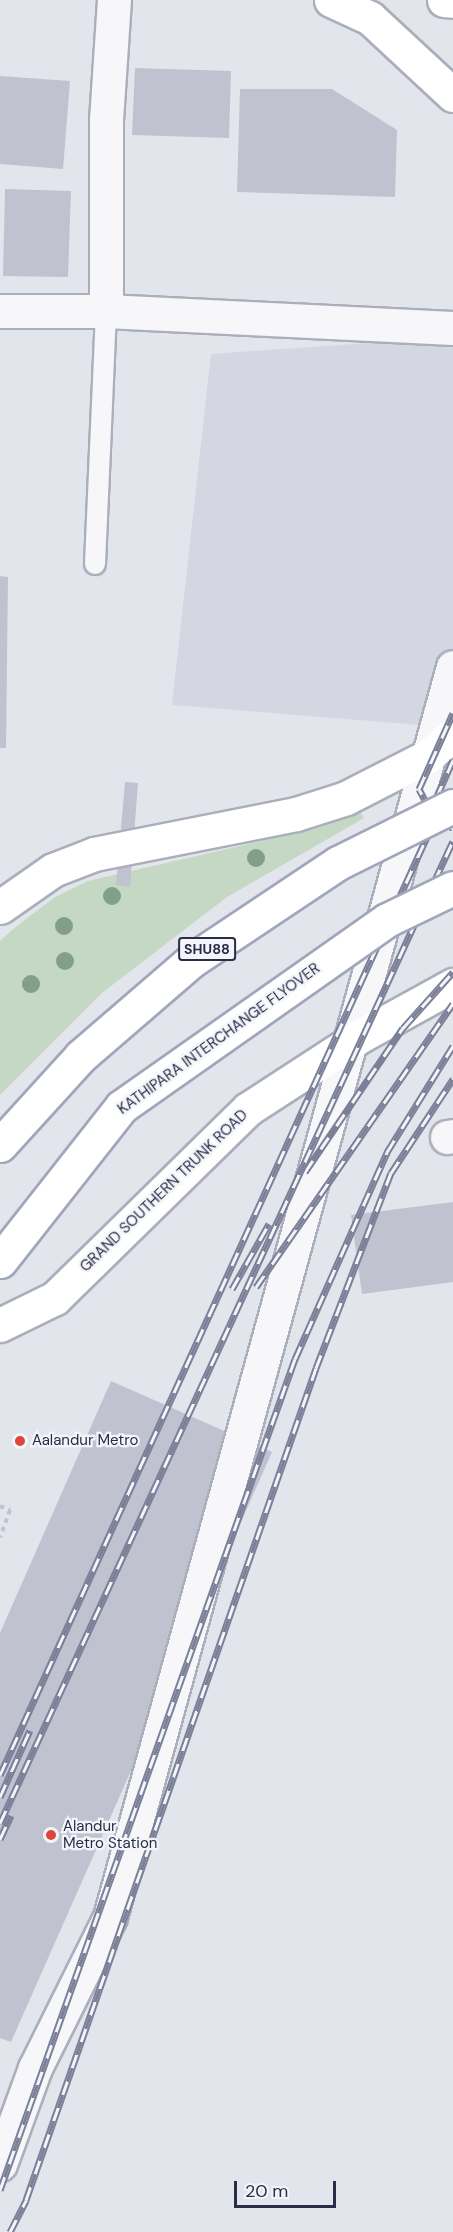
<!DOCTYPE html>
<style>
body{margin:0}
#map{position:relative;width:453px;height:2232px;overflow:hidden;background:#e3e5ed;font-family:"DM Sans",sans-serif}
div>[style]{position:absolute}
.built>*{inset:0;background:#d4d7e2}
.green>*{inset:0;background:#c4d8c3}
.building>*{inset:0;background:#c0c2d0}
.path>*{height:4px;margin-top:-2px;transform-origin:0;background:repeating-linear-gradient(90deg,#c1c2cb 0 4.5px,transparent 0 9px)}
.roads{filter:drop-shadow(2px 0 #abaebb) drop-shadow(-2px 0 #abaebb) drop-shadow(0 2px #abaebb) drop-shadow(0 -2px #abaebb)}
.lane>*{height:20px;margin:-10px;padding:0 10px;transform-origin:10px;border-radius:10px;background:#f7f7fa}
.street>*{height:33px;margin:-16.5px;padding:0 16.5px;transform-origin:16.5px;border-radius:16.5px;background:#f7f7fa}
.primary>*{height:33px;margin:-16.5px;padding:0 16.5px;transform-origin:16.5px;border-radius:16.5px;background:#fff}
.rail>*{height:7px;margin-top:-3.5px;transform-origin:0;background:repeating-linear-gradient(90deg,#f3f5f9 0 14px,#7b8098 0 28px);box-sizing:border-box;border-block:2px solid #7b8098}
.bridges{filter:drop-shadow(2px 0 #a1a6ba) drop-shadow(-2px 0 #a1a6ba) drop-shadow(0 2px #a1a6ba) drop-shadow(0 -2px #a1a6ba)}
.primary-bridge>*{height:33px;margin:-16.5px;padding:0 16.5px;transform-origin:16.5px;border-radius:16.5px;background:#fff}
.trees>*{width:18px;height:18px;margin:-9px;border-radius:50%;background:#839f88}
.dots>*{width:16px;height:16px;translate:-50% -50%;box-sizing:border-box;border:3px solid #f3f5f9;border-radius:50%}
span{translate:-50% -50%;white-space:nowrap;text-align:center;line-height:1.15;-webkit-text-stroke:4.5px #f3f5f9;paint-order:stroke}
.shield-label span{padding:2px 4px;background:#f3f5f9;border:2px solid;border-radius:4px;-webkit-text-stroke-width:0}
.shield-label{font-size:14px;color:#292d47;font-weight:700}
.street-label{font-size:15px;color:#292d47}
.poi-label{font-size:15px;color:#292d47}
.left{translate:0 -50%;text-align:left}
.scale{position:absolute;left:234px;top:2181px;width:102px;height:27px;box-sizing:border-box;border:3px solid #292d47;border-top:0;padding-left:8px;font-size:18px;line-height:21px;white-space:nowrap;color:#292d47;-webkit-text-stroke:4px #f3f5f9;paint-order:stroke}
</style>
<div id="map">
<div class="built">
<div style="clip-path:polygon(453px 337px,453px 656px,420px 725px,172px 705px,211px 354px)"></div>
</div>
<div class="green">
<div style="clip-path:polygon(360px 812px,364px 818px,227px 897px,102px 993px,0 1095px,0 941px,13px 929px,55px 897px,88px 881px,318px 828px)"></div>
</div>
<div class="building">
<div style="clip-path:polygon(135px 68px,231px 71px,229px 138px,132px 135px)"></div>
<div style="clip-path:polygon(0 76px,70px 81px,63px 169px,0 164px)"></div>
<div style="clip-path:polygon(240px 89px,332px 89px,397px 130px,395px 197px,237px 192px)"></div>
<div style="clip-path:polygon(5px 189px,71px 191px,68px 277px,3px 276px)"></div>
<div style="clip-path:polygon(0 576px,8px 577px,6px 748px,0 748px)"></div>
<div style="clip-path:polygon(125px 782px,138px 783px,130px 887px,116px 885px)"></div>
<div style="clip-path:polygon(453px 1202px,453px 1282px,362px 1294px,351px 1215px)"></div>
<div style="clip-path:polygon(111px 1381px,272px 1452px,11px 2042px,0 2038px,0 1633px)"></div>
</div>
<div class="path">
<div style="left:0;top:1506px;width:11px;rotate:22deg"></div>
<div style="left:10px;top:1510px;width:29px;rotate:110deg"></div>
</div>
<div class="roads">
<div class="lane">
<div style="left:95px;top:564px;width:253px;rotate:-87.5deg"></div>
</div>
<div class="street">
<div style="left:0;top:311px;width:106px"></div>
<div style="left:106px;top:311px;width:347px;rotate:2.8deg"></div>
<div style="left:106px;top:311px;width:191px;rotate:-90deg"></div>
<div style="left:106px;top:120px;width:120px;rotate:-86.2deg"></div>
<div style="left:447px;top:1137px;width:6px;rotate:-9deg"></div>
<div style="left:0;top:2164px;width:102px;rotate:-70deg"></div>
<div style="left:35px;top:2068px;width:169px;rotate:-63.6deg"></div>
<div style="left:110px;top:1917px;width:1296px;rotate:-74.66deg"></div>
</div>
<div class="primary">
<div style="left:331px;top:0;width:43px;rotate:24.8deg"></div>
<div style="left:370px;top:18px;width:113px;rotate:42.9deg"></div>
<div style="left:444px;top:0;width:9px;rotate:6deg"></div>
<div style="left:0;top:907px;width:65px;rotate:-34.9deg"></div>
<div style="left:53px;top:870px;width:44px;rotate:-21.3deg"></div>
<div style="left:94px;top:854px;width:206px;rotate:-11.2deg"></div>
<div style="left:296px;top:814px;width:52px;rotate:-17.7deg"></div>
<div style="left:346px;top:798px;width:92px;rotate:-27.1deg"></div>
<div style="left:428px;top:756px;width:33px;rotate:-41deg"></div>
<div style="left:0;top:1325px;width:61px;rotate:-26.1deg"></div>
<div style="left:55px;top:1298px;width:270px;rotate:-44.4deg"></div>
<div style="left:248px;top:1109px;width:136px;rotate:-33deg"></div>
<div style="left:362px;top:1035px;width:104px;rotate:-28.8deg"></div>
</div>
</div>
<div class="rail">
<div style="left:453px;top:760px;width:39px;rotate:114deg"></div>
<div style="left:437px;top:796px;width:37px;rotate:64deg"></div>
<div style="left:305px;top:1172px;width:174px;rotate:-55.8deg"></div>
<div style="left:403px;top:1028px;width:75px;rotate:-48.2deg"></div>
<div style="left:256px;top:1287px;width:345px;rotate:-55.2deg"></div>
<div style="left:232px;top:1289px;width:75px;rotate:-60.4deg"></div>
<div style="left:0;top:1775px;width:1050px;rotate:-65.53deg"></div>
<div style="left:435px;top:819px;width:34px;rotate:-118deg"></div>
<div style="left:419px;top:789px;width:83px;rotate:-65.9deg"></div>
<div style="left:0;top:1797px;width:73px;rotate:-65.9deg"></div>
<div style="left:0;top:1823px;width:1081px;rotate:-65.24deg"></div>
<div style="left:0;top:1839px;width:26px;rotate:-65deg"></div>
<div style="left:0;top:2190px;width:882px;rotate:-70.46deg"></div>
<div style="left:295px;top:1359px;width:227px;rotate:-66deg"></div>
<div style="left:387px;top:1152px;width:125px;rotate:-58.1deg"></div>
<div style="left:10px;top:2232px;width:36px;rotate:-63deg"></div>
<div style="left:26px;top:2200px;width:881px;rotate:-70.78deg"></div>
<div style="left:316px;top:1368px;width:209px;rotate:-69deg"></div>
<div style="left:391px;top:1173px;width:113px;rotate:-56.6deg"></div>
</div>
<div class="bridges">
<div class="primary-bridge">
<div style="left:0;top:1145px;width:120px;rotate:-47.7deg"></div>
<div style="left:81px;top:1056px;width:145px;rotate:-40.8deg"></div>
<div style="left:191px;top:961px;width:177px;rotate:-33.7deg"></div>
<div style="left:338px;top:863px;width:128px;rotate:-26.4deg"></div>
<div style="left:0;top:1261px;width:196px;rotate:-51.8deg"></div>
<div style="left:121px;top:1107px;width:325px;rotate:-35.1deg"></div>
<div style="left:387px;top:920px;width:73px;rotate:-25.9deg"></div>
</div>
</div>
<div class="trees">
<div style="left:256px;top:858px"></div>
<div style="left:112px;top:896px"></div>
<div style="left:64px;top:926px"></div>
<div style="left:65px;top:961px"></div>
<div style="left:31px;top:984px"></div>
</div>
<div class="dots">
<div style="left:20px;top:1441px;background:#de463c"></div>
<div style="left:51px;top:1835px;background:#de463c"></div>
</div>
<div class="shield-label">
<span style="left:207px;top:949px">SHU88</span>
</div>
<div class="street-label">
<span style="left:219px;top:1039px;rotate:-36deg">KATHIPARA INTERCHANGE FLYOVER</span>
<span style="left:164px;top:1191px;rotate:-44deg">GRAND SOUTHERN TRUNK ROAD</span>
</div>
<div class="poi-label">
<span class="left" style="left:32px;top:1441px">Aalandur Metro</span>
<span class="left" style="left:63px;top:1835px">Alandur<br>Metro Station</span>
</div>
<div class="scale">20 m</div>
</div>
